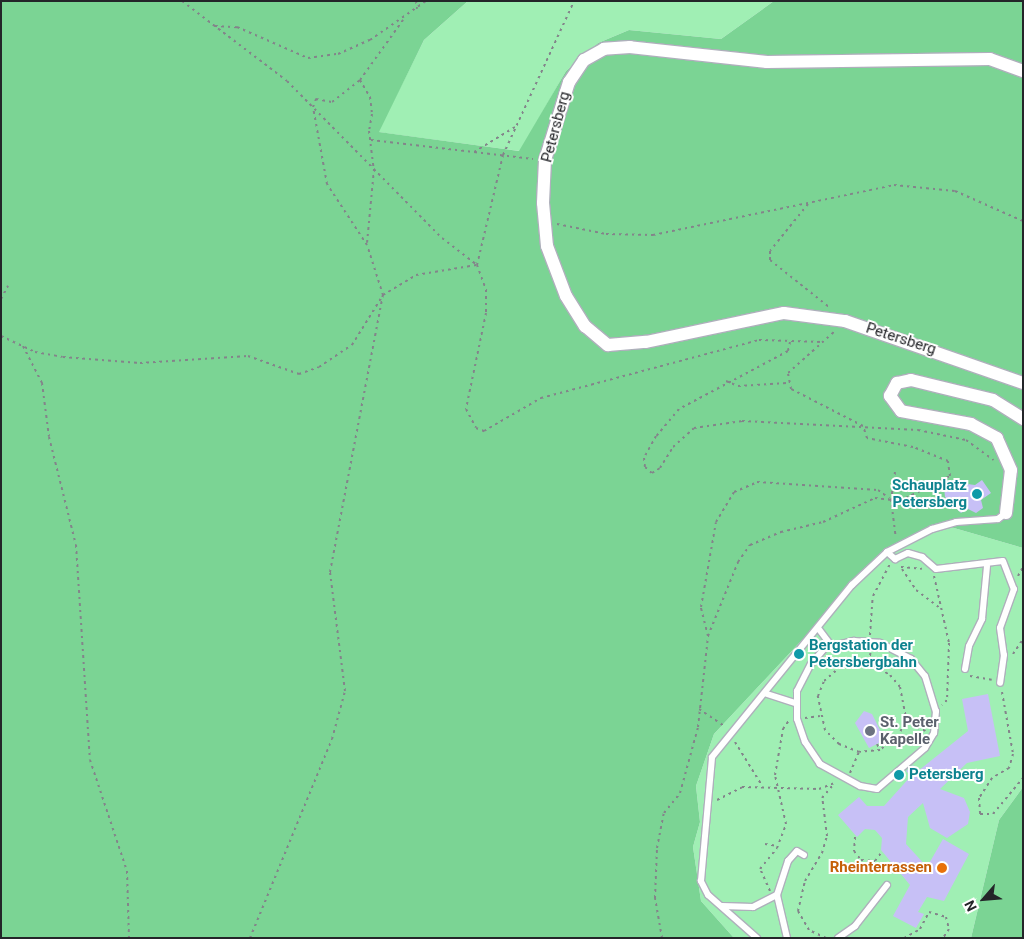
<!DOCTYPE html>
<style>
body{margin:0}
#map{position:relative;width:1024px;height:939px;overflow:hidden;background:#f7f8ff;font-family:Roboto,sans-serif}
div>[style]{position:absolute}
.green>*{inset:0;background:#a0efb4}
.forest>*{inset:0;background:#7bd494}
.building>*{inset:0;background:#c7c0f6}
.path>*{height:2px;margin-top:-1px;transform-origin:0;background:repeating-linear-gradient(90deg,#83848a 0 2.5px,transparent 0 6.5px)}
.roads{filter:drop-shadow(1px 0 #aeb0bb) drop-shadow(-1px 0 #aeb0bb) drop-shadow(0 1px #aeb0bb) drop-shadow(0 -1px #aeb0bb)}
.lane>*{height:6px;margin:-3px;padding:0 3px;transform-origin:3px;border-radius:3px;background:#fff}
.street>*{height:12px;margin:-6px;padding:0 6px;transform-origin:6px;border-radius:6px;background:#fff}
.dots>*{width:14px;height:14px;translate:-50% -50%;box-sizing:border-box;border:2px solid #fff;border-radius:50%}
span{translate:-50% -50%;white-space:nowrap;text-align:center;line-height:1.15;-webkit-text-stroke:4px #fff;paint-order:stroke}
.street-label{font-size:15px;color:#242529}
.culture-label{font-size:15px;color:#0d838f;font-weight:700}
.right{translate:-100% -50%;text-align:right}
.left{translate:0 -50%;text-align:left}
.worship-label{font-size:15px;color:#5b616d;font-weight:700}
.food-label{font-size:15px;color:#c56008;font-weight:700}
.frame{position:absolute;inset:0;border:2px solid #242529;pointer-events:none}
.north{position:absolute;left:959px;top:874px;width:50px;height:50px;-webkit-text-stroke:4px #fff;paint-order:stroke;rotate:243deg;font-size:14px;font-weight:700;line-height:20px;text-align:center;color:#242529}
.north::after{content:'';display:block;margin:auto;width:18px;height:22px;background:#242529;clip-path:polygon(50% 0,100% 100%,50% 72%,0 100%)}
</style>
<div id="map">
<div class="green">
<div style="clip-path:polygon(468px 1px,774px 1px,721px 39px,629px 30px,598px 43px,566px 71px,520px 151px,378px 132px,424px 40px)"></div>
<div style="clip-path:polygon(947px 526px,1023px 548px,1023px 787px,999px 820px,971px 938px,734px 938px,701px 901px,693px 847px,700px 822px,696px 786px,714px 734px,846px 593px,892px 551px)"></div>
</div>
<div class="forest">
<div style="clip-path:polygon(1px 1px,468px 1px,424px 40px,379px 132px,519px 151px,566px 71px,598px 43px,629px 30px,721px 39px,774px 1px,1023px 1px,1023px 548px,947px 526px,892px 551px,846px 593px,714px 734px,696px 786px,700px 822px,693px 847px,701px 901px,734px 938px,1px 938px)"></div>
<div style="clip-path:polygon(1023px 787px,1023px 938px,971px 938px,999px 820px)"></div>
</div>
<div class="building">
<div style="clip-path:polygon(982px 480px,991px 493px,981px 500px,983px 508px,976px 513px,968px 509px,961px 513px,945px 497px,944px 487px,952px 482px,975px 485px)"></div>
<div style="clip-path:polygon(988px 694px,1000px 756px,967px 763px,940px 789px,964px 798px,970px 812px,968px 824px,947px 838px,930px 828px,923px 803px,908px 817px,906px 844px,927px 867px,943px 839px,969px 854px,944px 901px,927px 897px,918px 912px,924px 914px,916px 928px,893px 916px,910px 885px,881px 850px,882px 838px,875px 830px,865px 829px,857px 837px,838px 815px,859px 797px,867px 806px,884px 806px,911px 776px,906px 771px,913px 765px,918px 771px,968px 731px,962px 699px)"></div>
<div style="clip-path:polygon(864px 711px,872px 714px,885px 740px,869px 748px,855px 723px)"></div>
</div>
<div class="path">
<div style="left:182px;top:1px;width:132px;rotate:37.3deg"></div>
<div style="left:287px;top:81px;width:221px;rotate:45.4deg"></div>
<div style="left:442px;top:238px;width:44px;rotate:37.6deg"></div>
<div style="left:477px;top:265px;width:27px;rotate:70deg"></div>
<div style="left:486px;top:290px;width:23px;rotate:90deg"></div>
<div style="left:486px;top:313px;width:98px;rotate:101.8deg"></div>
<div style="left:466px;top:409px;width:21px;rotate:62deg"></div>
<div style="left:476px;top:428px;width:9px;rotate:21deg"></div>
<div style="left:484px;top:431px;width:66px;rotate:-30.1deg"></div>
<div style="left:541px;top:398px;width:226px;rotate:-14.9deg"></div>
<div style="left:759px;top:340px;width:63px;rotate:1.8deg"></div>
<div style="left:416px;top:1px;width:8px;rotate:83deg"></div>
<div style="left:215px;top:26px;width:22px;rotate:3deg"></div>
<div style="left:237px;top:27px;width:77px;rotate:23.6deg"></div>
<div style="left:308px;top:58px;width:30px;rotate:-8deg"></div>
<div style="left:338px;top:54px;width:35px;rotate:-24deg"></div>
<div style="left:370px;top:40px;width:68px;rotate:-34.9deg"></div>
<div style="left:360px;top:80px;width:20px;rotate:60deg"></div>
<div style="left:370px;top:97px;width:17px;rotate:83deg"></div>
<div style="left:372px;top:114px;width:17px;rotate:100deg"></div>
<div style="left:369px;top:131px;width:38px;rotate:83deg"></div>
<div style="left:374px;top:169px;width:74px;rotate:95.4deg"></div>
<div style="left:371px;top:140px;width:163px;rotate:6.7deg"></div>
<div style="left:474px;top:152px;width:48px;rotate:-31.4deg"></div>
<div style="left:808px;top:204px;width:60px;rotate:129deg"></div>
<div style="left:770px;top:251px;width:9px;rotate:90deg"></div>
<div style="left:770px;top:260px;width:75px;rotate:38.5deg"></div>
<div style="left:557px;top:224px;width:50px;rotate:11.5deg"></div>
<div style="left:606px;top:234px;width:47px;rotate:1.2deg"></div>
<div style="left:653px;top:235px;width:246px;rotate:-11.7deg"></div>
<div style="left:894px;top:185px;width:61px;rotate:5.6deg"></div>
<div style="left:955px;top:191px;width:74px;rotate:23.8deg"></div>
<div style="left:477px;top:265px;width:113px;rotate:-76.7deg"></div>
<div style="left:503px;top:155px;width:170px;rotate:-65.2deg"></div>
<div style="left:1px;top:299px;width:15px;rotate:-62deg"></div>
<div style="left:1px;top:336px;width:38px;rotate:25deg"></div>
<div style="left:35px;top:352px;width:28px;rotate:10deg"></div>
<div style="left:63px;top:357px;width:77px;rotate:4.5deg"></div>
<div style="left:140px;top:363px;width:108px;rotate:-3.7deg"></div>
<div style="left:248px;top:356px;width:54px;rotate:19.4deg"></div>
<div style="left:299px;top:374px;width:21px;rotate:-19deg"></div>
<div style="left:319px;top:367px;width:40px;rotate:-34deg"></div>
<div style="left:352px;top:345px;width:59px;rotate:-58.2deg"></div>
<div style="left:383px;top:295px;width:39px;rotate:-31deg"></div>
<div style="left:416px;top:275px;width:61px;rotate:-9.5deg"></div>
<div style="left:790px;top:342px;width:9px;rotate:103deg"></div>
<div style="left:788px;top:351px;width:123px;rotate:152deg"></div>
<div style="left:679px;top:409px;width:35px;rotate:130deg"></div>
<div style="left:656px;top:436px;width:25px;rotate:119deg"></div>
<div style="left:644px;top:458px;width:9px;rotate:84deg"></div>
<div style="left:645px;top:467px;width:9px;rotate:41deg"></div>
<div style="left:652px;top:473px;width:9px;rotate:-32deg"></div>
<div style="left:660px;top:468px;width:25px;rotate:-58deg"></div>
<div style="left:673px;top:447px;width:28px;rotate:-42deg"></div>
<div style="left:694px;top:428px;width:49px;rotate:-8.3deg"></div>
<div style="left:742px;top:421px;width:176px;rotate:2.9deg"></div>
<div style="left:918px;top:430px;width:49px;rotate:11.8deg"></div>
<div style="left:966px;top:440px;width:34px;rotate:36deg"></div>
<div style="left:23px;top:346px;width:42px;rotate:62.8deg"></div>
<div style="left:42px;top:383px;width:54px;rotate:82.6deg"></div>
<div style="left:49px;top:437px;width:111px;rotate:76deg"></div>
<div style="left:76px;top:545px;width:215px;rotate:86.3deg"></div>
<div style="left:90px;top:760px;width:117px;rotate:71.6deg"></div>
<div style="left:127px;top:871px;width:67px;rotate:88.3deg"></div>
<div style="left:726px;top:381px;width:13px;rotate:23deg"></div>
<div style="left:738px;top:386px;width:49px;rotate:-3.5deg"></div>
<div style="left:895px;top:472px;width:27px;rotate:98deg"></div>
<div style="left:891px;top:499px;width:38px;rotate:83deg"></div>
<div style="left:901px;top:567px;width:21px;rotate:5deg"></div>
<div style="left:902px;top:569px;width:25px;rotate:56deg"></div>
<div style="left:916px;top:590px;width:30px;rotate:37deg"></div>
<div style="left:934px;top:576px;width:69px;rotate:77.4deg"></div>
<div style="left:949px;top:643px;width:57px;rotate:92deg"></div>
<div style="left:947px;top:700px;width:7px;rotate:135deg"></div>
<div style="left:1018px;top:576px;width:10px;rotate:-61deg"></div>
<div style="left:870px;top:635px;width:39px;rotate:-86deg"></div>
<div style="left:873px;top:596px;width:36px;rotate:-62deg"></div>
<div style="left:708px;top:636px;width:80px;rotate:-67.9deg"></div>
<div style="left:738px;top:562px;width:21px;rotate:-55deg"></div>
<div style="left:750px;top:545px;width:34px;rotate:-23deg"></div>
<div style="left:781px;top:532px;width:43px;rotate:-13.4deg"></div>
<div style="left:823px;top:522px;width:57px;rotate:-24.8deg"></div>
<div style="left:875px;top:498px;width:25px;rotate:7deg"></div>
<div style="left:900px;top:501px;width:56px;rotate:-26.6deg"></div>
<div style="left:950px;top:476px;width:15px;rotate:-98deg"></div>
<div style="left:948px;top:461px;width:38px;rotate:-158deg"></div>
<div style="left:913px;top:447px;width:47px;rotate:-168.9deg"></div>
<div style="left:867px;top:438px;width:13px;rotate:-108deg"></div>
<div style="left:863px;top:426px;width:81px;rotate:-152.8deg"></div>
<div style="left:791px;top:389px;width:16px;rotate:-101deg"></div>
<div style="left:788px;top:373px;width:63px;rotate:-41.8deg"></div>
<div style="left:1013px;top:654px;width:18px;rotate:-56deg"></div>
<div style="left:869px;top:662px;width:25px;rotate:32deg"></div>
<div style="left:890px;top:675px;width:16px;rotate:50deg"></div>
<div style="left:900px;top:687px;width:31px;rotate:79deg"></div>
<div style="left:906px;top:717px;width:19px;rotate:111deg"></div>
<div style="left:899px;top:735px;width:24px;rotate:142deg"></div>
<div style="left:880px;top:750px;width:21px;rotate:175deg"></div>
<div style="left:859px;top:752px;width:22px;rotate:-158deg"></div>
<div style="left:839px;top:744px;width:20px;rotate:-135deg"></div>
<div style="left:825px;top:730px;width:35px;rotate:-102deg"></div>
<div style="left:818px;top:696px;width:16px;rotate:-68deg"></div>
<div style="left:824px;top:681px;width:20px;rotate:-41deg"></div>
<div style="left:839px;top:668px;width:31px;rotate:-11deg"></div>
<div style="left:869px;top:662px;width:13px;rotate:-81deg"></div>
<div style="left:970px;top:676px;width:22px;rotate:10deg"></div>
<div style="left:1002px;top:692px;width:63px;rotate:79.9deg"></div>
<div style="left:1013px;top:754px;width:15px;rotate:106deg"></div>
<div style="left:1009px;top:768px;width:20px;rotate:150deg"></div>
<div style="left:992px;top:778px;width:24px;rotate:123deg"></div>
<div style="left:979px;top:798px;width:16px;rotate:86deg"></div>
<div style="left:980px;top:814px;width:13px"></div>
<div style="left:993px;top:814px;width:47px;rotate:-50.2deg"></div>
<div style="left:699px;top:709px;width:32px;rotate:34deg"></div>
<div style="left:805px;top:718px;width:15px;rotate:-8deg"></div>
<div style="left:905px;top:723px;width:22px;rotate:21deg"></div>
<div style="left:735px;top:742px;width:49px;rotate:58.2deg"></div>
<div style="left:877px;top:744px;width:7px;rotate:63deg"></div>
<div style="left:850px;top:773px;width:23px;rotate:-67deg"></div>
<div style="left:717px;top:800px;width:28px;rotate:-27deg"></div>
<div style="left:742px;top:787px;width:77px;rotate:1.5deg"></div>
<div style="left:819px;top:789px;width:19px;rotate:-21deg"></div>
<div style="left:855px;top:837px;width:14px;rotate:94deg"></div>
<div style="left:854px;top:851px;width:11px;rotate:52deg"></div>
<div style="left:861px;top:860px;width:14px;rotate:4deg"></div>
<div style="left:875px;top:861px;width:10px;rotate:-53deg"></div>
<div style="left:765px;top:844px;width:13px;rotate:9deg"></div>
<div style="left:770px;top:891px;width:24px;rotate:-114deg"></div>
<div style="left:760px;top:869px;width:27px;rotate:-51deg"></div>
<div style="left:777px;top:848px;width:26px;rotate:-69deg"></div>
<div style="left:786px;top:824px;width:50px;rotate:-102.7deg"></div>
<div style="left:775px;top:775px;width:47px;rotate:-80.1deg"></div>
<div style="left:783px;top:729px;width:12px;rotate:-55deg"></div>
<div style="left:250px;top:938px;width:215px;rotate:-67.6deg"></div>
<div style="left:332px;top:739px;width:50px;rotate:-74.8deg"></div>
<div style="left:345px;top:691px;width:120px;rotate:-97.2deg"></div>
<div style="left:330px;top:572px;width:282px;rotate:-79.2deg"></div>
<div style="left:383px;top:295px;width:52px;rotate:-107.7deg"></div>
<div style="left:367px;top:245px;width:73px;rotate:-123.3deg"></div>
<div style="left:327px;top:184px;width:78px;rotate:-100.3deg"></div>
<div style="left:313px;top:107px;width:9px;rotate:-69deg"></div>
<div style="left:316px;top:99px;width:16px;rotate:11deg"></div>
<div style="left:332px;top:102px;width:36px;rotate:-38deg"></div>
<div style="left:360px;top:80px;width:74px;rotate:-54.4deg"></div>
<div style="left:662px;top:938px;width:41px;rotate:-99.9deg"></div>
<div style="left:655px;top:898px;width:50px;rotate:-87.7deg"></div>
<div style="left:657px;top:848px;width:36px;rotate:-79deg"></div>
<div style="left:664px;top:813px;width:26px;rotate:-51deg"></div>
<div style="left:680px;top:793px;width:68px;rotate:-74.7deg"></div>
<div style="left:698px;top:727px;width:92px;rotate:-83.7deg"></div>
<div style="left:708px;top:636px;width:30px;rotate:-104deg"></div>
<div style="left:701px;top:607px;width:86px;rotate:-80deg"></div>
<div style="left:716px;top:522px;width:35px;rotate:-59deg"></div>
<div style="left:734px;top:492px;width:25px;rotate:-23deg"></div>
<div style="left:757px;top:482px;width:121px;rotate:3.8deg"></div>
<div style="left:878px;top:490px;width:14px;rotate:36deg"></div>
<div style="left:826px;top:938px;width:19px;rotate:-155deg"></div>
<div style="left:809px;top:930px;width:22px;rotate:-120deg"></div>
<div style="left:798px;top:911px;width:31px;rotate:-77deg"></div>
<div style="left:805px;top:881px;width:33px;rotate:-59deg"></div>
<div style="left:822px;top:853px;width:18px;rotate:-74deg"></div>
<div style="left:827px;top:836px;width:38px;rotate:-97deg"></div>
<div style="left:822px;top:798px;width:16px;rotate:-50deg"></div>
<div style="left:904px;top:938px;width:18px;rotate:-29deg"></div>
<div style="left:920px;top:929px;width:19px;rotate:-62deg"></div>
<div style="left:929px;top:912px;width:18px;rotate:16deg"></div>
<div style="left:946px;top:917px;width:12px;rotate:76deg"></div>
<div style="left:949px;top:929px;width:11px;rotate:124deg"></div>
</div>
<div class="roads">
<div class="lane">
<div style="left:887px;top:552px;width:11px;rotate:41deg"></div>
<div style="left:895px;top:559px;width:14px;rotate:-25deg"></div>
<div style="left:908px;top:553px;width:15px;rotate:16deg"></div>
<div style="left:922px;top:557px;width:18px;rotate:41deg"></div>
<div style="left:936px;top:569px;width:67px;rotate:-6.8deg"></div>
<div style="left:1003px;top:561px;width:30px;rotate:69deg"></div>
<div style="left:1014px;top:589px;width:41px;rotate:109.7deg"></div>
<div style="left:1000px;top:628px;width:27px;rotate:82deg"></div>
<div style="left:1004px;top:655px;width:28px;rotate:98deg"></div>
<div style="left:818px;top:628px;width:21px;rotate:53deg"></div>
<div style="left:854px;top:641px;width:26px;rotate:4deg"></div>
<div style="left:880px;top:643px;width:35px;rotate:27deg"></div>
<div style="left:911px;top:659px;width:22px;rotate:51deg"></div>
<div style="left:925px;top:676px;width:37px;rotate:73deg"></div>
<div style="left:936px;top:711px;width:22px;rotate:95deg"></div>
<div style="left:934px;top:733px;width:17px;rotate:121deg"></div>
<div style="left:925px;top:748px;width:63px;rotate:139.5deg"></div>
<div style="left:877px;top:789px;width:17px;rotate:-170deg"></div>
<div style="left:860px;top:786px;width:46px;rotate:-151.2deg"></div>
<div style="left:820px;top:764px;width:27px;rotate:-124deg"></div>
<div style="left:805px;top:742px;width:24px;rotate:-109deg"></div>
<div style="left:797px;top:719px;width:28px;rotate:-90deg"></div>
<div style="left:797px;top:691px;width:30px;rotate:-63deg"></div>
<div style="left:811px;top:664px;width:21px;rotate:-49deg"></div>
<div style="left:825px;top:648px;width:30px;rotate:-14deg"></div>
<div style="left:965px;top:669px;width:23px;rotate:-80deg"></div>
<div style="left:969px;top:646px;width:30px;rotate:-64deg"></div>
<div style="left:982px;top:619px;width:53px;rotate:-84.6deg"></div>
<div style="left:767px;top:694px;width:29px;rotate:18deg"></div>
<div style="left:722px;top:906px;width:31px;rotate:2deg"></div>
<div style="left:753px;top:907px;width:27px;rotate:-27deg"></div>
<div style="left:757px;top:938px;width:65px;rotate:-138.7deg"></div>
<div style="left:708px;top:895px;width:16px;rotate:-117deg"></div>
<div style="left:701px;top:881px;width:124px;rotate:-84.9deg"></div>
<div style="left:712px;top:757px;width:222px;rotate:-50.9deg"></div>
<div style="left:852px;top:585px;width:48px;rotate:-43.3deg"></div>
<div style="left:887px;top:552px;width:51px;rotate:-27.1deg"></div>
<div style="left:932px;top:529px;width:25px;rotate:-16deg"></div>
<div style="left:956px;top:522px;width:42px;rotate:-4.1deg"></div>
<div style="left:998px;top:519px;width:10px;rotate:-37deg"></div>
<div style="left:787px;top:938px;width:44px;rotate:-103.1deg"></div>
<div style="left:777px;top:895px;width:36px;rotate:-72deg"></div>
<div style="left:788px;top:861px;width:13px;rotate:-48deg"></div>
<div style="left:797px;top:851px;width:8px;rotate:30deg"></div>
<div style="left:838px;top:938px;width:21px;rotate:-35deg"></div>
<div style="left:855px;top:926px;width:52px;rotate:-52deg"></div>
</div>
<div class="street">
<div style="left:1023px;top:71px;width:35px;rotate:-160deg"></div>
<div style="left:990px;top:59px;width:223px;rotate:179.2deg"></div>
<div style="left:767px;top:62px;width:138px;rotate:-173.8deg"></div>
<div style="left:630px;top:47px;width:26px;rotate:176deg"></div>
<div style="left:604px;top:49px;width:23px;rotate:151deg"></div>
<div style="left:584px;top:60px;width:27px;rotate:124deg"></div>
<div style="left:569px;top:82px;width:82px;rotate:107.1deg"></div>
<div style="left:545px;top:160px;width:43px;rotate:92.7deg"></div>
<div style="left:543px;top:203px;width:43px;rotate:84.7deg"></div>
<div style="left:547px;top:246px;width:53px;rotate:69.2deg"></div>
<div style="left:566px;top:296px;width:36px;rotate:58deg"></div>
<div style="left:585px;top:326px;width:30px;rotate:40deg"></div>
<div style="left:608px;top:345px;width:38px;rotate:-5deg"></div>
<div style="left:646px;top:342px;width:141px;rotate:-11.9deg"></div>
<div style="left:784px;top:313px;width:62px;rotate:7.5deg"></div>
<div style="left:845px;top:321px;width:188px;rotate:19.2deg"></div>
<div style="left:1006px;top:513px;width:43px;rotate:-83.4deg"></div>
<div style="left:1011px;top:470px;width:35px;rotate:-114deg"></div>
<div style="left:997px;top:438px;width:30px;rotate:-152deg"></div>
<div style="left:971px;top:424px;width:71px;rotate:-169.5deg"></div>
<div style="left:901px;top:411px;width:19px;rotate:-126deg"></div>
<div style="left:890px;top:396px;width:15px;rotate:-62deg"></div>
<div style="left:897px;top:383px;width:14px;rotate:-12deg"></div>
<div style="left:911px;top:380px;width:84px;rotate:13.7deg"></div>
<div style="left:993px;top:400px;width:36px;rotate:32deg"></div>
</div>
</div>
<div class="dots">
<div style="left:977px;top:494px;background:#0f9aa8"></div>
<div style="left:799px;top:654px;background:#0f9aa8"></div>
<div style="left:870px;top:731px;background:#6b7280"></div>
<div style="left:899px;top:775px;background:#0f9aa8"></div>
<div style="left:942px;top:868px;background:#e8710a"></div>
</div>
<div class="street-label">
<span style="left:556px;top:127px;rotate:-75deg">Petersberg</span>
<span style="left:901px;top:339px;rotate:18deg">Petersberg</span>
</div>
<div class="culture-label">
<span class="right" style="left:967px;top:494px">Schauplatz<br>Petersberg</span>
<span class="left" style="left:809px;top:654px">Bergstation der<br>Petersbergbahn</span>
<span class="left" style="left:909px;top:775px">Petersberg</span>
</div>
<div class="worship-label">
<span class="left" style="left:880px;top:731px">St. Peter<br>Kapelle</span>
</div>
<div class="food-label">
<span class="right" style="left:932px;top:868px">Rheinterrassen</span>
</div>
<div class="frame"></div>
<div class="north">N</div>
</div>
